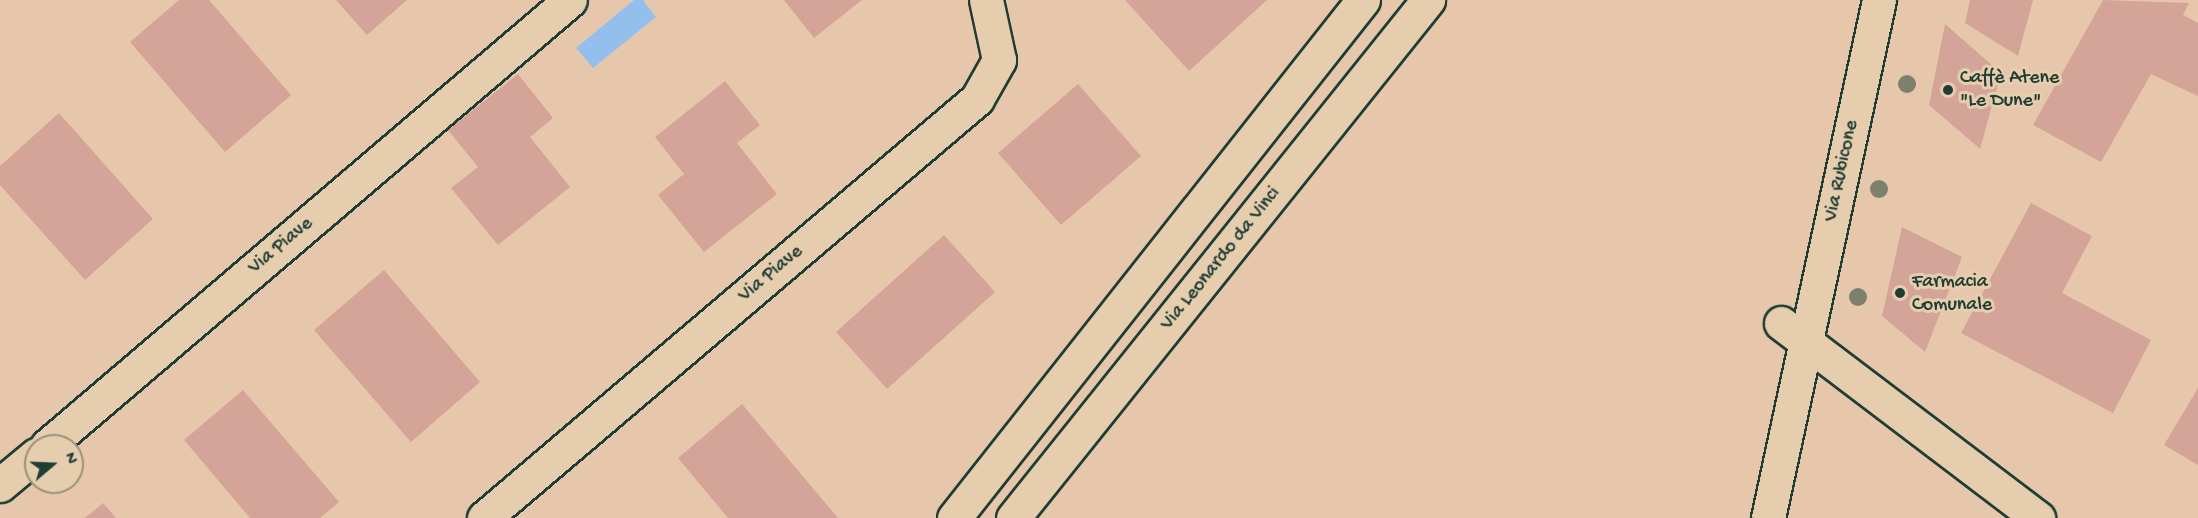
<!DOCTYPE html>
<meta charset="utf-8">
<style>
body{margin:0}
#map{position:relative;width:2198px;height:518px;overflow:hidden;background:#e7c7ac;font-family:"Gochi Hand",sans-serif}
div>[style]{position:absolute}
.water>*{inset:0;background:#93bfed}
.building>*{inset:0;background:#d5a498}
.roads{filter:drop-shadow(2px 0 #1f3d34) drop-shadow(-2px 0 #1f3d34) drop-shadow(0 2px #1f3d34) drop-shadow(0 -2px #1f3d34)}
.minor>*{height:33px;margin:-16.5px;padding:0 16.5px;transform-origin:16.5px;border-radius:16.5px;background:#e6cdae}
.trees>*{width:18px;height:18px;margin:-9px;border-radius:50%;background:#7d806d}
.dots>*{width:16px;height:16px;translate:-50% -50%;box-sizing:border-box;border:3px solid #e6cdae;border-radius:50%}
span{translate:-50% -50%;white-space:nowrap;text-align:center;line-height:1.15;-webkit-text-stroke:6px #e6cdae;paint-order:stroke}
.poi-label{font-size:20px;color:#1f3d34}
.left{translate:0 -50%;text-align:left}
.street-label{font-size:20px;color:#1f3d34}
.north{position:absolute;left:24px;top:434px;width:60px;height:60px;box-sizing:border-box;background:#e6cdae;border:2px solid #96937d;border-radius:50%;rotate:71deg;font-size:16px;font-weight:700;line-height:24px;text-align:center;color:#1f3d34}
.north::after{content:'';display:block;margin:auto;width:21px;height:27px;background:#1f3d34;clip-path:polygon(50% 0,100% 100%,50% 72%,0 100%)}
</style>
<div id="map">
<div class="water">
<div style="clip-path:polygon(634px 0,643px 0,656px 17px,593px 68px,576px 48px)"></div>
</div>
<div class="building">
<div style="clip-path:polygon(179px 0,209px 0,291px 95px,225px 152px,130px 42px)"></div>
<div style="clip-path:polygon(336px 0,407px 0,367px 35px)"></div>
<div style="clip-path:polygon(784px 0,862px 0,814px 38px)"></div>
<div style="clip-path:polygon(1125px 0,1267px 0,1189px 71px)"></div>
<div style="clip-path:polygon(1970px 0,2033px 0,2018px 56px,1965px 23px)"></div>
<div style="clip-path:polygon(2103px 0,2189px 3px,2183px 15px,2198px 23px,2198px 96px,2151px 74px,2101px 162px,2033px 125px)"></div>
<div style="clip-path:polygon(1945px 24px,2001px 73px,1980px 149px,1929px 105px)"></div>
<div style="clip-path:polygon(518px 74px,553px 118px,530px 137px,570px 187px,498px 245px,451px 188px,478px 167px,448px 130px)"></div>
<div style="clip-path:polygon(725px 81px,760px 125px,737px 143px,777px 194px,704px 252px,658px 195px,684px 174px,655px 137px)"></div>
<div style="clip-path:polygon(1078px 84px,1141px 156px,1061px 225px,998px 153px)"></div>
<div style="clip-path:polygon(59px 113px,153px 219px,85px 280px,0 185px,0 166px)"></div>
<div style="clip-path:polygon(2031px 203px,2092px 236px,2062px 293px,2151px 340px,2113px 413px,1961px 333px)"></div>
<div style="clip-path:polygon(1902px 227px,1962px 257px,1925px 352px,1882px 316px)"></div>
<div style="clip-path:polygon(944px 235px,995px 292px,887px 389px,836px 332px)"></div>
<div style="clip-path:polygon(384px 270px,480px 382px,411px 442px,314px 330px)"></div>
<div style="clip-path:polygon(2198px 388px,2198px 465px,2164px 445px)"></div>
<div style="clip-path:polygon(243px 390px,339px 502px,320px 518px,250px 518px,184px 440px)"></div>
<div style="clip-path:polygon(742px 404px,838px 518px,728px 518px,678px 458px)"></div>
<div style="clip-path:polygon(103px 503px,116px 518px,85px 518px)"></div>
</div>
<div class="roads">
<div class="minor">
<div style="left:1781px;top:323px;width:323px;rotate:37.2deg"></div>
<div style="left:47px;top:446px;width:687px;rotate:-40.46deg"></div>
<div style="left:0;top:485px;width:47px;rotate:-39.8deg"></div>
<div style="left:484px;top:518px;width:647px;rotate:-40.36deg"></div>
<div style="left:977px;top:99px;width:45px;rotate:-60.6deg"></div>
<div style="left:999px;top:60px;width:61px;rotate:-102.2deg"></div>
<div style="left:954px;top:518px;width:660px;rotate:-51.71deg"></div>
<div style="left:1013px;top:518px;width:664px;rotate:-51.3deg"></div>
<div style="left:1768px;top:518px;width:530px;rotate:-77.91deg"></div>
</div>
</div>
<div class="trees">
<div style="left:1907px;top:84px"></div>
<div style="left:1879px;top:189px"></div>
<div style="left:1858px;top:297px"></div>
</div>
<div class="dots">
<div style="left:1948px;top:90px;background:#1f3d34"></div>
<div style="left:1900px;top:293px;background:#1f3d34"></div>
</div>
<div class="poi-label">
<span class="left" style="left:1960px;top:90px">Caffè Atene<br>"Le Dune"</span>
<span class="left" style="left:1912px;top:294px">Farmacia<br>Comunale</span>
</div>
<div class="street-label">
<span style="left:1842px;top:171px;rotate:-78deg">Via Rubicone</span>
<span style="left:281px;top:246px;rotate:-40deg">Via Piave</span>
<span style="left:1221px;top:259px;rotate:-51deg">Via Leonardo da Vinci</span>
<span style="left:771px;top:274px;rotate:-40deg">Via Piave</span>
</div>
<div class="north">N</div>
</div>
